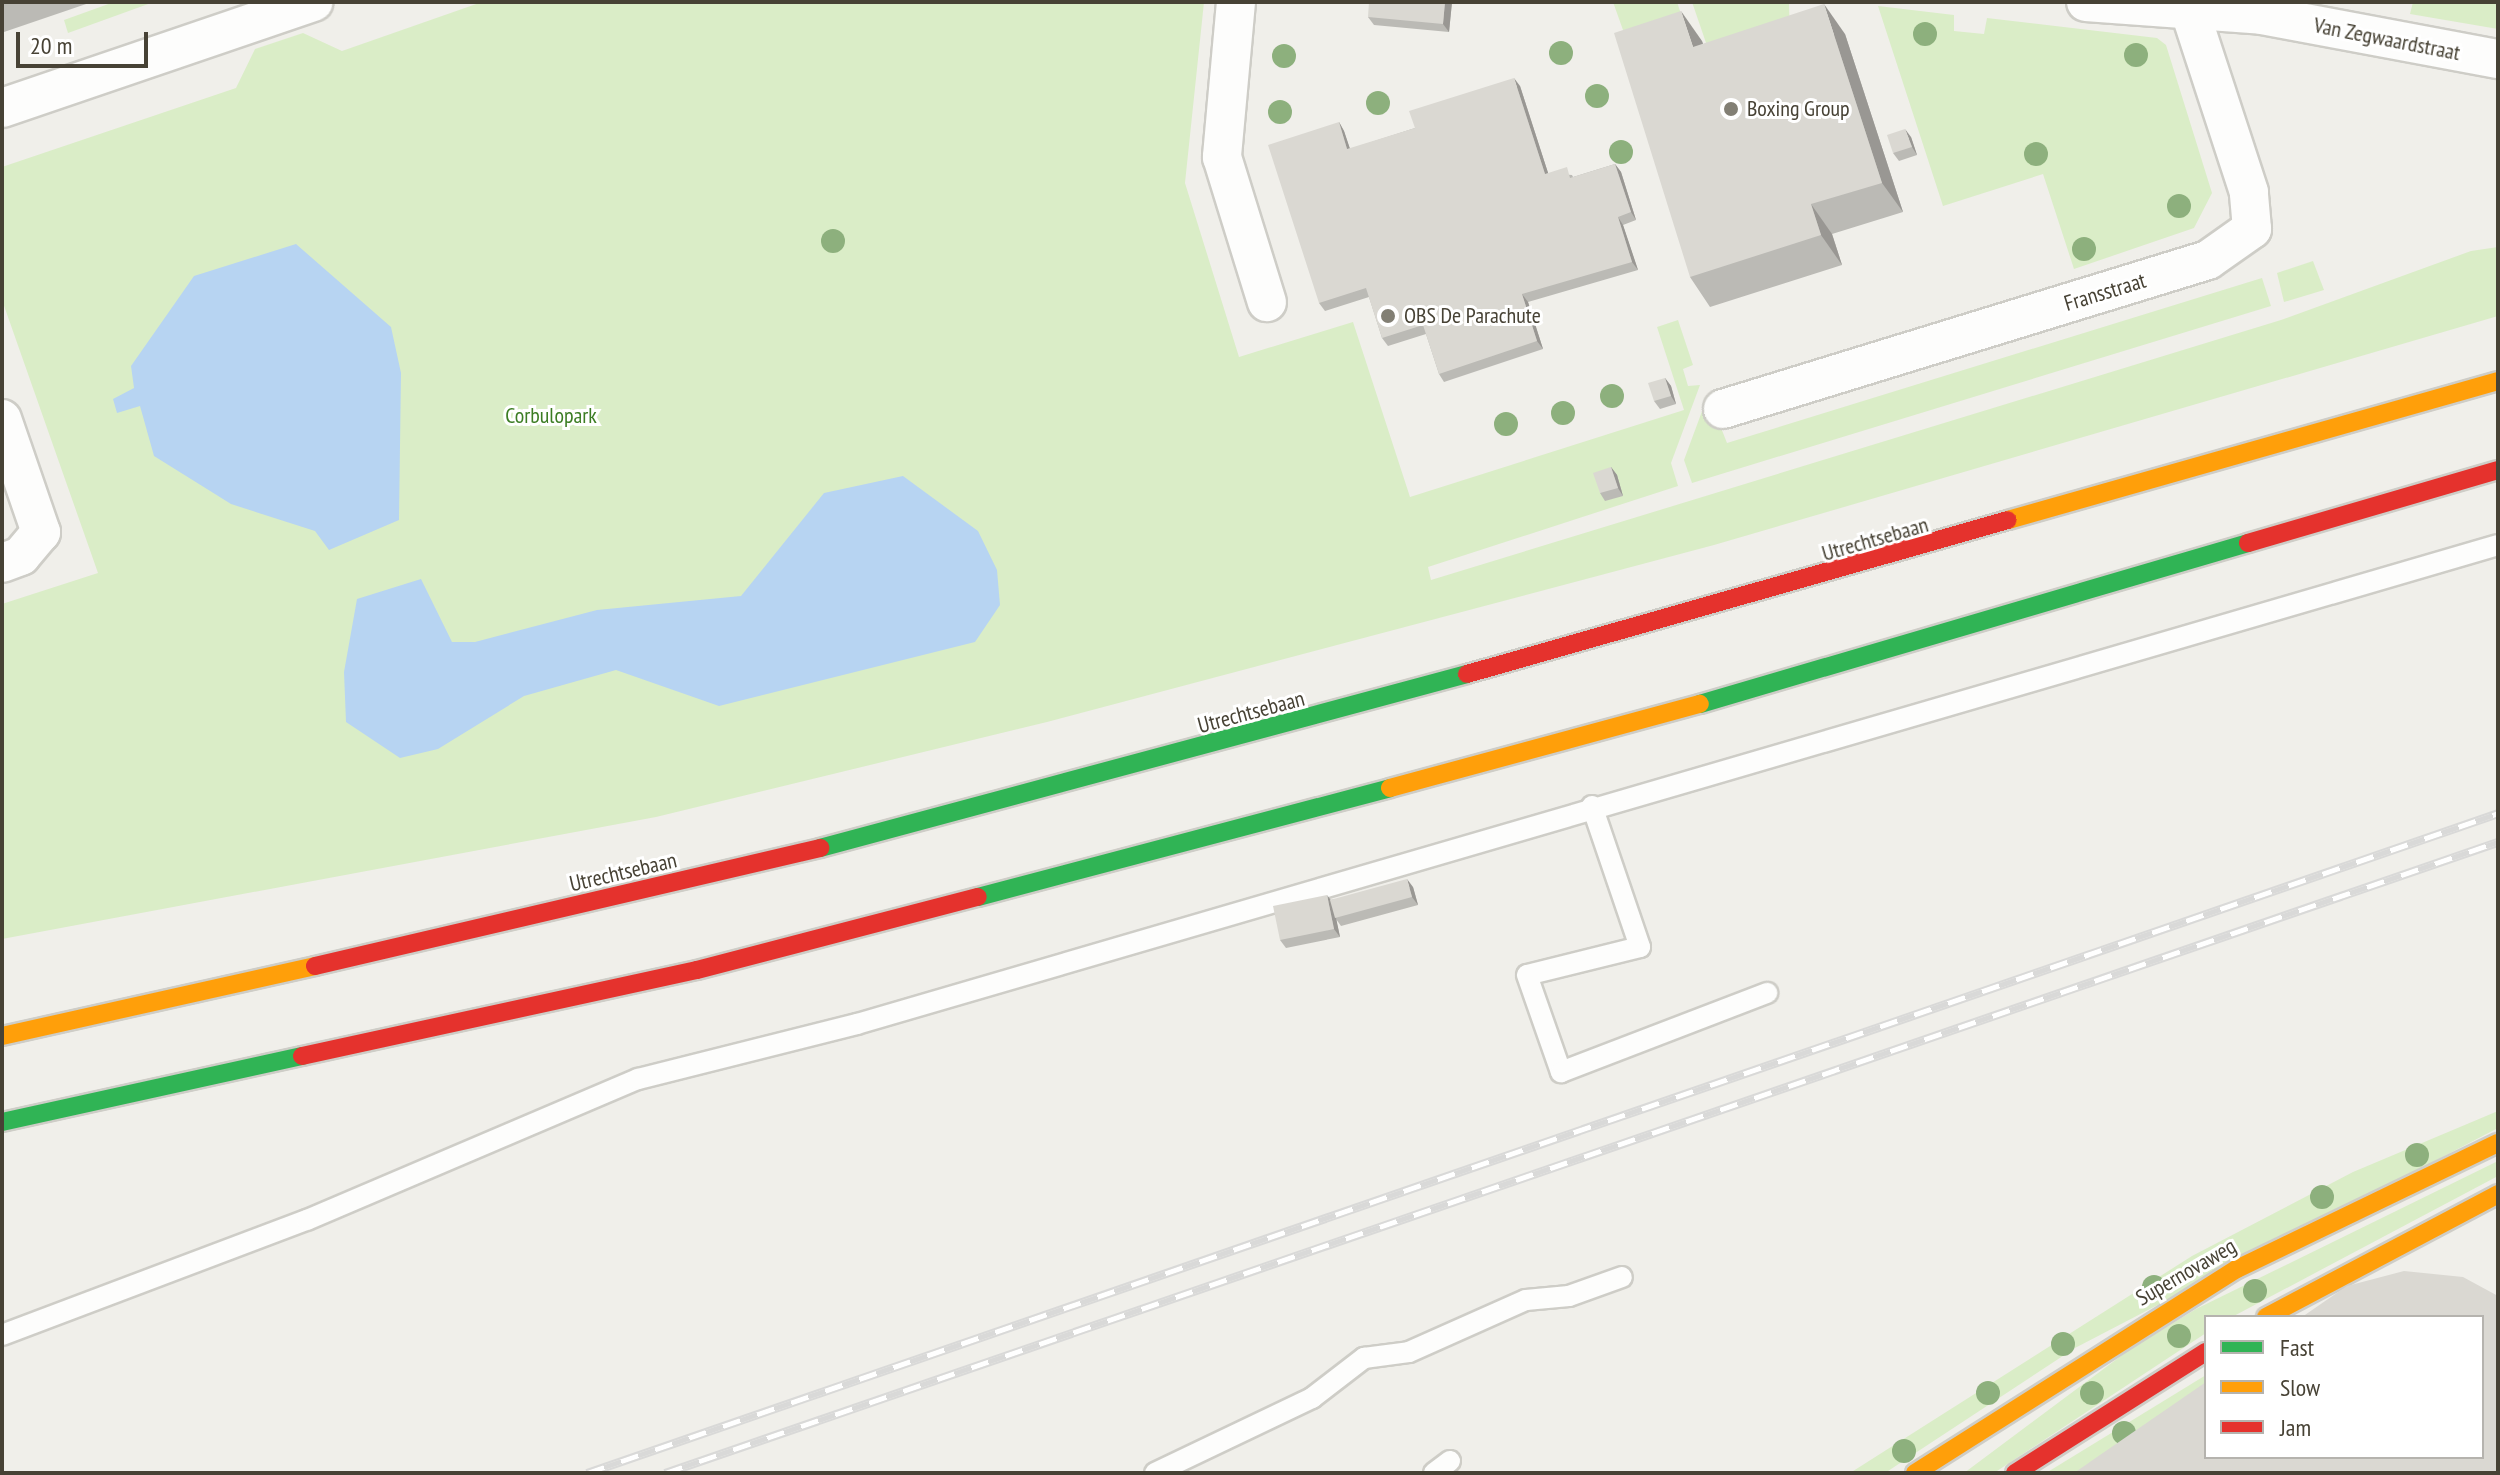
<!DOCTYPE html>
<style>
body{margin:0}
#map{position:relative;width:2500px;height:1475px;overflow:hidden;background:#f0efea;font-family:"PT Sans Narrow",sans-serif}
div>[style]{position:absolute}
.green>*{inset:0;background:#daedc7}
.water>*{inset:0;background:#b7d4f2}
.roads{filter:drop-shadow(2px 0 #cecdc7) drop-shadow(-2px 0 #cecdc7) drop-shadow(0 2px #cecdc7) drop-shadow(0 -2px #cecdc7)}
.lane>*{height:20px;margin:-10px;padding:0 10px;transform-origin:10px;border-radius:10px;background:#fdfdfc}
.street>*{height:38px;margin:-19px;padding:0 19px;transform-origin:19px;border-radius:19px;background:#fdfdfc}
.fast>*{height:18px;margin:-9px;padding:0 9px;transform-origin:9px;border-radius:9px;background:#30b455}
.slow>*{height:18px;margin:-9px;padding:0 9px;transform-origin:9px;border-radius:9px;background:#ff9f0a}
.jam>*{height:18px;margin:-9px;padding:0 9px;transform-origin:9px;border-radius:9px;background:#e5322d}
.rail>*{height:9px;margin-top:-4.5px;transform-origin:0;background:repeating-linear-gradient(90deg,#fff 0 18px,#d9d9d8 0 36px);box-sizing:border-box;border-block:2px solid #d9d9d8}
.trees>*{width:24px;height:24px;margin:-12px;border-radius:50%;background:#8db07d}
.wall>*{inset:0;background:#bbbab5}
.shaded-wall>*{inset:0;background:#999793}
.building>*{inset:0;background:#dad8d2}
.dots>*{width:22px;height:22px;translate:-50% -50%;box-sizing:border-box;border:4px solid #fff;border-radius:50%}
span{translate:-50% -50%;white-space:nowrap;text-align:center;line-height:1.15;-webkit-text-stroke:6px #fff;paint-order:stroke}
.street-label{font-size:22px;color:#474235}
.poi-label{font-size:22px;color:#474235}
.left{translate:0 -50%;text-align:left}
.park-label{font-size:22px;color:#3c7d24}
.frame{position:absolute;inset:0;border:4px solid #474235;pointer-events:none}
.legend{position:absolute;left:2204px;top:1315px;width:280px;height:144px;box-sizing:border-box;background:#fff;border:2px solid #b5b3ae;margin:0;padding:10px 14px;list-style:none;font-size:24px;color:#474235}
.legend li{display:flex;align-items:center;gap:16px;height:40px}
.legend b{width:40px;border:2px solid #b5b3ae}
.scale{position:absolute;left:16px;top:32px;width:132px;height:36px;box-sizing:border-box;border:4px solid #474235;border-top:0;padding-left:10px;font-size:24px;line-height:28px;white-space:nowrap;color:#474235;-webkit-text-stroke:6px #fff;paint-order:stroke}
</style>
<div id="map">
<div class="green">
<div style="clip-path:polygon(114px 2px,151px 3px,68px 33px,64px 20px)"></div>
<div style="clip-path:polygon(482px 2px,1204px 2px,1185px 183px,1239px 357px,1353px 322px,1410px 497px,1684px 410px,1657px 327px,1678px 320px,1693px 365px,1683px 369px,1688px 386px,1700px 385px,1671px 463px,1678px 486px,1428px 567px,1431px 580px,2281px 320px,2471px 251px,2498px 247px,2498px 316px,1714px 545px,1047px 722px,656px 817px,2px 939px,2px 604px,98px 573px,2px 300px,2px 167px,236px 88px,255px 49px,303px 33px,342px 51px)"></div>
<div style="clip-path:polygon(1613px 2px,1677px 2px,1690px 41px,1633px 58px)"></div>
<div style="clip-path:polygon(1692px 2px,1789px 2px,1790px 48px,1716px 72px)"></div>
<div style="clip-path:polygon(2413px 2px,2498px 2px,2498px 29px,2410px 14px)"></div>
<div style="clip-path:polygon(1878px 6px,1954px 15px,1954px 31px,1984px 34px,1987px 18px,2157px 38px,2166px 45px,2212px 193px,2194px 228px,2074px 269px,2043px 174px,1943px 206px)"></div>
<div style="clip-path:polygon(2313px 261px,2324px 290px,2284px 302px,2277px 273px)"></div>
<div style="clip-path:polygon(2262px 278px,2271px 306px,1692px 483px,1684px 460px,1708px 395px,1727px 443px)"></div>
<div style="clip-path:polygon(2498px 1111px,2498px 1128px,2075px 1348px,1885px 1473px,1850px 1473px,2192px 1256px,2353px 1172px)"></div>
<div style="clip-path:polygon(2498px 1161px,2498px 1176px,2232px 1317px,2206px 1317px,2206px 1333px,1994px 1473px,1964px 1473px,2129px 1350px,2196px 1309px)"></div>
<div style="clip-path:polygon(2206px 1375px,2206px 1390px,2082px 1473px,2046px 1473px)"></div>
</div>
<div class="water">
<div style="clip-path:polygon(296px 244px,391px 327px,401px 373px,399px 520px,329px 550px,315px 531px,231px 504px,154px 456px,140px 406px,117px 413px,113px 399px,134px 388px,131px 366px,194px 276px)"></div>
<div style="clip-path:polygon(903px 476px,978px 531px,997px 570px,1000px 605px,975px 642px,719px 706px,616px 670px,524px 696px,438px 749px,400px 758px,346px 722px,344px 672px,357px 599px,421px 579px,452px 642px,475px 642px,597px 610px,741px 596px,824px 493px)"></div>
</div>
<div class="roads">
<div class="lane">
<div style="left:1592px;top:806px;width:149px;rotate:71.2deg"></div>
<div style="left:1640px;top:947px;width:116px;rotate:166.1deg"></div>
<div style="left:1527px;top:975px;width:103px;rotate:70.7deg"></div>
<div style="left:1561px;top:1072px;width:221px;rotate:-21deg"></div>
<div style="left:2px;top:1335px;width:326px;rotate:-20.7deg"></div>
<div style="left:307px;top:1220px;width:360px;rotate:-23.1deg"></div>
<div style="left:638px;top:1079px;width:226px;rotate:-14.1deg"></div>
<div style="left:857px;top:1024px;width:1709px;rotate:-16.27deg"></div>
<div style="left:1155px;top:1473px;width:174px;rotate:-25.5deg"></div>
<div style="left:1312px;top:1398px;width:66px;rotate:-37.6deg"></div>
<div style="left:1364px;top:1358px;width:45px;rotate:-7.6deg"></div>
<div style="left:1409px;top:1352px;width:128px;rotate:-24deg"></div>
<div style="left:1526px;top:1300px;width:43px;rotate:-5.3deg"></div>
<div style="left:1569px;top:1296px;width:56px;rotate:-19.7deg"></div>
<div style="left:1434px;top:1473px;width:20px;rotate:-37deg"></div>
</div>
<div class="street">
<div style="left:1236px;top:2px;width:156px;rotate:95.2deg"></div>
<div style="left:1222px;top:157px;width:152px;rotate:72.8deg"></div>
<div style="left:2086px;top:2px;width:176px;rotate:4.2deg"></div>
<div style="left:2262px;top:15px;width:240px;rotate:10.6deg"></div>
<div style="left:2px;top:108px;width:329px;rotate:-18.8deg"></div>
<div style="left:1723px;top:409px;width:507px;rotate:-17.08deg"></div>
<div style="left:2208px;top:260px;width:54px;rotate:-35.2deg"></div>
<div style="left:2252px;top:229px;width:37px;rotate:-95deg"></div>
<div style="left:2249px;top:192px;width:200px;rotate:-108.1deg"></div>
<div style="left:2px;top:419px;width:120px;rotate:71deg"></div>
<div style="left:41px;top:532px;width:31px;rotate:130deg"></div>
<div style="left:21px;top:556px;width:20px;rotate:160deg"></div>
</div>
<div class="fast">
<div style="left:1700px;top:704px;width:571px;rotate:-16.37deg"></div>
<div style="left:820px;top:848px;width:670px;rotate:-15.05deg"></div>
<div style="left:978px;top:897px;width:426px;rotate:-14.8deg"></div>
<div style="left:2px;top:1122px;width:307px;rotate:-12.4deg"></div>
</div>
<div class="slow">
<div style="left:2008px;top:520px;width:509px;rotate:-15.84deg"></div>
<div style="left:1390px;top:788px;width:321px;rotate:-15.2deg"></div>
<div style="left:2px;top:1036px;width:321px;rotate:-12.6deg"></div>
<div style="left:2266px;top:1317px;width:263px;rotate:-27.9deg"></div>
<div style="left:1915px;top:1473px;width:381px;rotate:-32.4deg"></div>
<div style="left:2237px;top:1269px;width:290px;rotate:-25.8deg"></div>
</div>
<div class="jam">
<div style="left:2248px;top:543px;width:260px;rotate:-16.3deg"></div>
<div style="left:1467px;top:674px;width:562px;rotate:-15.89deg"></div>
<div style="left:315px;top:966px;width:519px;rotate:-13.15deg"></div>
<div style="left:302px;top:1056px;width:404px;rotate:-12.3deg"></div>
<div style="left:697px;top:970px;width:290px;rotate:-14.6deg"></div>
<div style="left:2015px;top:1473px;width:226px;rotate:-32.4deg"></div>
</div>
</div>
<div class="rail">
<div style="left:587px;top:1473px;width:2022px;rotate:-19.05deg"></div>
<div style="left:665px;top:1473px;width:1939px;rotate:-19deg"></div>
</div>
<div class="trees">
<div style="left:1925px;top:34px"></div>
<div style="left:1561px;top:53px"></div>
<div style="left:2136px;top:55px"></div>
<div style="left:1284px;top:56px"></div>
<div style="left:1597px;top:96px"></div>
<div style="left:1378px;top:103px"></div>
<div style="left:1280px;top:112px"></div>
<div style="left:1621px;top:152px"></div>
<div style="left:2036px;top:154px"></div>
<div style="left:2179px;top:206px"></div>
<div style="left:833px;top:241px"></div>
<div style="left:2084px;top:249px"></div>
<div style="left:1612px;top:396px"></div>
<div style="left:1563px;top:413px"></div>
<div style="left:1506px;top:424px"></div>
<div style="left:2417px;top:1155px"></div>
<div style="left:2322px;top:1197px"></div>
<div style="left:2154px;top:1287px"></div>
<div style="left:2255px;top:1291px"></div>
<div style="left:2179px;top:1336px"></div>
<div style="left:2063px;top:1344px"></div>
<div style="left:1988px;top:1393px"></div>
<div style="left:2092px;top:1393px"></div>
<div style="left:2124px;top:1433px"></div>
<div style="left:1904px;top:1451px"></div>
</div>
<div class="wall">
<div style="clip-path:polygon(2px 2px,92px 2px,4px 32px,2px 30px)"></div>
<div style="clip-path:polygon(1452px 2px,1449px 32px,1374px 25px,1368px 17px)"></div>
<div style="clip-path:polygon(1845px 34px,1903px 212px,1832px 234px,1842px 265px,1710px 307px,1690px 277px,1702px 41px,1703px 44px)"></div>
<div style="clip-path:polygon(1520px 86px,1548px 173px,1572px 175px,1573px 177px,1615px 164px,1621px 172px,1636px 220px,1623px 225px,1638px 270px,1528px 302px,1543px 349px,1444px 382px,1439px 374px,1426px 334px,1388px 346px,1382px 338px,1369px 297px,1325px 311px,1319px 303px,1339px 122px,1344px 131px,1350px 149px,1415px 128px)"></div>
<div style="clip-path:polygon(1911px 137px,1917px 155px,1899px 161px,1893px 153px)"></div>
<div style="clip-path:polygon(1665px 378px,1671px 386px,1676px 404px,1660px 409px,1654px 401px)"></div>
<div style="clip-path:polygon(1611px 467px,1617px 475px,1623px 496px,1605px 501px,1600px 493px)"></div>
<div style="clip-path:polygon(1413px 887px,1418px 905px,1341px 926px,1336px 919px,1340px 937px,1286px 948px,1280px 940px,1330px 900px)"></div>
</div>
<div class="shaded-wall">
<div style="clip-path:polygon(1445px 2px,1452px 2px,1449px 32px,1443px 24px)"></div>
<div style="clip-path:polygon(1824px 4px,1845px 34px,1903px 212px,1882px 183px)"></div>
<div style="clip-path:polygon(1681px 11px,1702px 41px,1714px 77px,1693px 47px)"></div>
<div style="clip-path:polygon(1514px 78px,1520px 86px,1551px 182px,1545px 174px)"></div>
<div style="clip-path:polygon(1339px 122px,1344px 131px,1353px 158px,1347px 149px)"></div>
<div style="clip-path:polygon(1905px 129px,1911px 137px,1917px 155px,1912px 147px)"></div>
<div style="clip-path:polygon(1615px 164px,1621px 172px,1636px 220px,1631px 212px)"></div>
<div style="clip-path:polygon(1811px 204px,1832px 234px,1842px 265px,1821px 235px)"></div>
<div style="clip-path:polygon(1618px 217px,1623px 225px,1638px 270px,1632px 262px)"></div>
<div style="clip-path:polygon(1522px 294px,1528px 302px,1543px 349px,1537px 341px)"></div>
<div style="clip-path:polygon(1665px 378px,1671px 386px,1676px 404px,1671px 396px)"></div>
<div style="clip-path:polygon(1611px 467px,1617px 475px,1623px 496px,1618px 488px)"></div>
<div style="clip-path:polygon(1407px 879px,1413px 887px,1418px 905px,1412px 897px)"></div>
<div style="clip-path:polygon(1327px 895px,1333px 903px,1340px 937px,1334px 929px)"></div>
</div>
<div class="building">
<div style="clip-path:polygon(1369px 2px,1445px 2px,1443px 24px,1368px 17px)"></div>
<div style="clip-path:polygon(1824px 4px,1882px 183px,1811px 204px,1821px 235px,1690px 277px,1614px 33px,1681px 11px,1693px 47px)"></div>
<div style="clip-path:polygon(1514px 78px,1545px 174px,1567px 167px,1570px 178px,1615px 164px,1631px 212px,1618px 217px,1632px 262px,1522px 294px,1537px 341px,1439px 374px,1423px 325px,1382px 338px,1366px 288px,1319px 303px,1268px 145px,1339px 122px,1347px 149px,1415px 128px,1409px 111px)"></div>
<div style="clip-path:polygon(1905px 129px,1912px 147px,1893px 153px,1887px 135px)"></div>
<div style="clip-path:polygon(1665px 378px,1671px 396px,1654px 401px,1648px 383px)"></div>
<div style="clip-path:polygon(1611px 467px,1618px 488px,1600px 493px,1593px 473px)"></div>
<div style="clip-path:polygon(1407px 879px,1412px 897px,1335px 918px,1330px 900px)"></div>
<div style="clip-path:polygon(1327px 895px,1334px 929px,1280px 940px,1273px 906px)"></div>
<div style="clip-path:polygon(2404px 1271px,2463px 1277px,2498px 1296px,2498px 1473px,2074px 1473px,2206px 1382px,2206px 1457px,2482px 1457px,2482px 1317px,2302px 1317px,2347px 1286px)"></div>
</div>
<div class="dots">
<div style="left:1731px;top:109px;background:#827f74"></div>
<div style="left:1388px;top:316px;background:#827f74"></div>
</div>
<div class="street-label">
<span style="left:2387px;top:39px;rotate:11deg">Van Zegwaardstraat</span>
<span style="left:2105px;top:292px;rotate:-17deg">Fransstraat</span>
<span style="left:1875px;top:539px;rotate:-16deg">Utrechtsebaan</span>
<span style="left:1251px;top:712px;rotate:-15deg">Utrechtsebaan</span>
<span style="left:623px;top:872px;rotate:-13deg">Utrechtsebaan</span>
<span style="left:2186px;top:1272px;rotate:-30deg">Supernovaweg</span>
</div>
<div class="poi-label">
<span class="left" style="left:1747px;top:109px">Boxing Group</span>
<span class="left" style="left:1404px;top:316px">OBS De Parachute</span>
</div>
<div class="park-label">
<span style="left:551px;top:416px">Corbulopark</span>
</div>
<div class="frame"></div>
<ul class="legend">
<li><b style="height:10px;background:#30b455"></b>Fast</li>
<li><b style="height:10px;background:#ff9f0a"></b>Slow</li>
<li><b style="height:10px;background:#e5322d"></b>Jam</li>
</ul>
<div class="scale">20 m</div>
</div>
